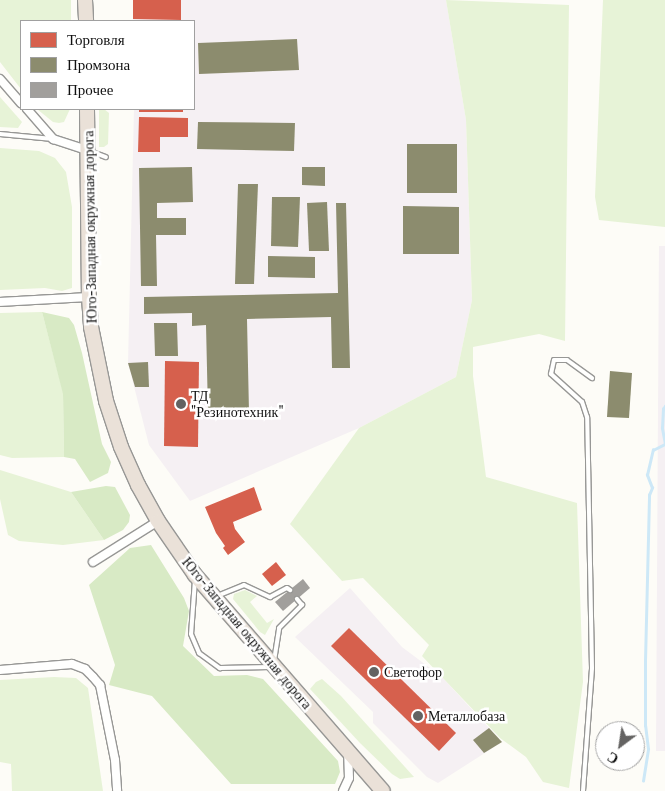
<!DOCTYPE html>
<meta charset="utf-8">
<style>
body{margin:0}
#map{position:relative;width:665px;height:791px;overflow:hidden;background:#fdfcf7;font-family:"Libre Baskerville",serif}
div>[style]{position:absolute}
.industrial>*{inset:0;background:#f5f0f3}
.green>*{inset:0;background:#e7f3d7}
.forest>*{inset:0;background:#d8eac5}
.shops>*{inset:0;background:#d6604d}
.industry>*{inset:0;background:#8c8c6e}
.stream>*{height:2.5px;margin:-1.25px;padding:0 1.25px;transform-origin:1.25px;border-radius:1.25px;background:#cde8f7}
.building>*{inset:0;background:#a19f9c}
.roads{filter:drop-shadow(1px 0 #979795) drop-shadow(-1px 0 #979795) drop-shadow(0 1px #979795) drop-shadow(0 -1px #979795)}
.lane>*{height:4px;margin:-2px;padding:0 2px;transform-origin:2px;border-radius:2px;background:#fffffe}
.street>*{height:8px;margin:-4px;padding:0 4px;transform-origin:4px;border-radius:4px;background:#fffffe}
.highway>*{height:14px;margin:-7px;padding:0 7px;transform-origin:7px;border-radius:7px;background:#eae1d8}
.dots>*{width:14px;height:14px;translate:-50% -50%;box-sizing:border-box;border:2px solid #fff;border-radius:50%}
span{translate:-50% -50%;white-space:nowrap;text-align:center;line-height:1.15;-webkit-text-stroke:5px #fff;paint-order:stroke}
.street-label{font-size:14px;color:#111}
.poi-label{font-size:14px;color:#111}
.left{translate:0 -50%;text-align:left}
.legend{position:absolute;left:20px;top:20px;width:175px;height:90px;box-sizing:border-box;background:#fff;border:1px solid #a0a0a0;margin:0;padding:6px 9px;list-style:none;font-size:15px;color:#111}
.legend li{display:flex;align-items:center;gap:10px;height:25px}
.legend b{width:25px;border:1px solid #a0a0a0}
.north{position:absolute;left:595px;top:721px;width:50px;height:50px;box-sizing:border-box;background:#fff;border:1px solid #a0a0a0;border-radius:50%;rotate:211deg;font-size:14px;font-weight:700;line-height:20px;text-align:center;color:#111}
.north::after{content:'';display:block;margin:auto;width:18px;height:22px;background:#646362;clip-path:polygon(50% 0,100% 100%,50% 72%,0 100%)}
</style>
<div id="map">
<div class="industrial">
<div style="clip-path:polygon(133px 0,446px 0,466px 120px,472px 300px,456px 377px,359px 428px,190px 501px,149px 445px,128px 363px,134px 109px,194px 109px,194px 21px,133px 21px)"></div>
<div style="clip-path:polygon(659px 246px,665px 246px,665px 751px,656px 751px)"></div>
<div style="clip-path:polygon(350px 588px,402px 647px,442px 677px,502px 742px,438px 783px,427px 777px,373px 723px,373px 712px,295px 637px)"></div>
</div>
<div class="green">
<div style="clip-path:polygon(0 0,71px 0,71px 21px,21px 21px,21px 89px,0 62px)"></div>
<div style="clip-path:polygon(446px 0,569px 5px,565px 341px,539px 334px,473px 347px,473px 376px,486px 477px,577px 503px,583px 682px,569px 788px,543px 782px,526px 757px,500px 738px,422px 656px,429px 645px,363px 578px,342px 581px,290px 524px,359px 428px,456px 377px,472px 300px,466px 120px)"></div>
<div style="clip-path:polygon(603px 0,665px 0,665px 227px,599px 220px,595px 197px)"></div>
<div style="clip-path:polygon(0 97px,22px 122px,18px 128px,0 127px)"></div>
<div style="clip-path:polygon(37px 109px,70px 109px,64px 122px,59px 123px,53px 122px)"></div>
<div style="clip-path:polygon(99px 109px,104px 109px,109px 113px,108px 144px,104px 147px,99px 147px)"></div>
<div style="clip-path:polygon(0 148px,39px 151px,55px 158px,66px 172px,72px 207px,72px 288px,62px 291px,45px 288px,0 290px)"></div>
<div style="clip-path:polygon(42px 312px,63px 392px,64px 457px,12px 458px,0 455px,0 313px)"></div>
<div style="clip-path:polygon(0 470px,71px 492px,104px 540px,63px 545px,19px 541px,8px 535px,0 499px)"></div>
<div style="clip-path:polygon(245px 590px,257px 596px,250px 602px,267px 623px,274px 619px,265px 635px,260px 632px,233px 599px,234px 594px)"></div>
<div style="clip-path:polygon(54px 677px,76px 678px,88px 688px,103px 791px,12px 791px,11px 764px,0 762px,0 680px)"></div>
<div style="clip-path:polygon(322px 679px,341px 696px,414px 777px,400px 779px,392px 774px,360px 743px,310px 689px,316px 682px)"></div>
</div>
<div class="forest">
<div style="clip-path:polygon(42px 312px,69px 318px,74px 325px,82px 353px,102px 444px,111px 462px,108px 473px,90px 482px,75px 459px,64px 457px,63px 394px)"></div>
<div style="clip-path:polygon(106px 486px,115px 487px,130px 515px,129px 522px,123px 530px,104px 540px,71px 492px)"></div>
<div style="clip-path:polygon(151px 545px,184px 598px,189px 611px,183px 646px,214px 676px,247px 675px,263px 679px,338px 761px,340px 772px,335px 784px,231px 784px,152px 696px,109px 685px,115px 665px,89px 585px,130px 548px)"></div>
</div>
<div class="shops">
<div style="clip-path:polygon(133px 0,181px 0,181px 20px,133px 19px)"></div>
<div style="clip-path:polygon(139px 109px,183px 109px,183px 112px,139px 112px)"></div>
<div style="clip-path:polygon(139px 117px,188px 118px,188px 137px,160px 137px,160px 152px,138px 152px)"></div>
<div style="clip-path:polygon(165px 361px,199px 362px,198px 447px,164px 446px)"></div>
<div style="clip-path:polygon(254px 487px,262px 510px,233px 522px,235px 529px,245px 542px,228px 555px,223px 548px,225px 546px,216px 533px,205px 507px)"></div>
<div style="clip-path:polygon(276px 562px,286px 575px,272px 586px,262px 574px)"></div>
<div style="clip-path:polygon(349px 628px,456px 733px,439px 751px,331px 646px)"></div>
</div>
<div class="industry">
<div style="clip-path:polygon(297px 39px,299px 70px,199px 74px,198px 43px)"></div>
<div style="clip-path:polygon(198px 122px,295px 123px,294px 151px,197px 149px)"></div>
<div style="clip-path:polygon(407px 144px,457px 144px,457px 193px,407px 193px)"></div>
<div style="clip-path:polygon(192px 167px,193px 202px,157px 203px,157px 218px,186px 218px,186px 235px,156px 235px,157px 286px,141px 286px,139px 168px)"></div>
<div style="clip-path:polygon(302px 167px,325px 167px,325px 186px,302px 185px)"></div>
<div style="clip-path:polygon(238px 184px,258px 184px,254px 284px,235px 284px)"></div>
<div style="clip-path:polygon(272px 197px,300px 197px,298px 247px,271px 246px)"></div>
<div style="clip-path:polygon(327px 202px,329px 251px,309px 251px,307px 203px)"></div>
<div style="clip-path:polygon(336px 203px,346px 203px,350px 368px,332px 368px,331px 317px,247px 319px,249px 412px,208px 413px,206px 325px,192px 326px,192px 313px,144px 314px,144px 297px,338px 293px)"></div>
<div style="clip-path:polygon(403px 206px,459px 207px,459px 254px,403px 254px)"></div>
<div style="clip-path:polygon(268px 256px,315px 257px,315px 278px,268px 277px)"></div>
<div style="clip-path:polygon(154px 323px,177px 323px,178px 356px,155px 356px)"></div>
<div style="clip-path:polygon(148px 362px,149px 387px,135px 387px,128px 363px)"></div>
<div style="clip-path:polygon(610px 371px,632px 373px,629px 418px,607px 417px)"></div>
<div style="clip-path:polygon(489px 728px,502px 742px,484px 753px,473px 740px)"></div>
</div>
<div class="stream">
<div style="left:643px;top:781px;width:32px;rotate:-81deg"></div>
<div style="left:648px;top:749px;width:23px;rotate:-97deg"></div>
<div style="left:645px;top:726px;width:65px;rotate:-90deg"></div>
<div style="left:645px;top:661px;width:166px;rotate:-88.6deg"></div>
<div style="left:649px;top:495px;width:8px;rotate:-67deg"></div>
<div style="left:652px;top:488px;width:14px;rotate:-111deg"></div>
<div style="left:647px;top:475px;width:26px;rotate:-77deg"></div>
<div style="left:653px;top:450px;width:13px;rotate:-27deg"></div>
<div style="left:665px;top:444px;width:16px;rotate:-101deg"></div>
<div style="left:662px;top:428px;width:19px;rotate:-87deg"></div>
<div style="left:663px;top:409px;width:4px;rotate:-56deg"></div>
</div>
<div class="building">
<div style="clip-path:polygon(303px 579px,310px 588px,283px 611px,275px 602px)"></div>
</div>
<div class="roads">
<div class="lane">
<div style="left:0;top:134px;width:53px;rotate:5.4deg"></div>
<div style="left:90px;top:151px;width:17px;rotate:21deg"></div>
<div style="left:195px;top:580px;width:54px;rotate:94.2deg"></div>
<div style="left:191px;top:634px;width:21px;rotate:67deg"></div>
<div style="left:199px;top:653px;width:26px;rotate:36deg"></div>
<div style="left:220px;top:668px;width:50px;rotate:-1.1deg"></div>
<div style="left:217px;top:596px;width:29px;rotate:-22deg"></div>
<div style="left:244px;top:585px;width:29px;rotate:25deg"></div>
<div style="left:270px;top:597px;width:19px;rotate:-28deg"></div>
<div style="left:287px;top:588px;width:4px;rotate:34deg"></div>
<div style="left:274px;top:661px;width:33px;rotate:-81deg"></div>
<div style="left:279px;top:628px;width:33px;rotate:-45deg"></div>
<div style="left:302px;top:605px;width:8px;rotate:-130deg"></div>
<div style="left:583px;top:791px;width:123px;rotate:-85.8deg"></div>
<div style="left:592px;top:668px;width:251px;rotate:-91.1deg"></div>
<div style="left:587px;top:417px;width:16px;rotate:-108deg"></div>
<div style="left:582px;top:402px;width:42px;rotate:-137.9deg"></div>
<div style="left:551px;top:374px;width:14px;rotate:-78deg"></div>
<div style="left:554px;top:360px;width:13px"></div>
<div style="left:567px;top:360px;width:31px;rotate:36deg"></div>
</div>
<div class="street">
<div style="left:0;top:79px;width:32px;rotate:49deg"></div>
<div style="left:27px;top:109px;width:40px;rotate:49deg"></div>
<div style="left:53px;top:139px;width:36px;rotate:18deg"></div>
<div style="left:0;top:302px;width:89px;rotate:-3.2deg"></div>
<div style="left:93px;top:562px;width:77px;rotate:-32.2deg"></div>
<div style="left:0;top:670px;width:72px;rotate:-4.8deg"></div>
<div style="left:72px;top:664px;width:14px;rotate:21deg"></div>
<div style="left:85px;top:669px;width:11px;rotate:45deg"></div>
<div style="left:93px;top:677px;width:11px;rotate:49deg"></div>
<div style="left:100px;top:685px;width:76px;rotate:78.7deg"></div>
<div style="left:115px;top:760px;width:31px;rotate:86deg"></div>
<div style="left:343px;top:791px;width:14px;rotate:-65deg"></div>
<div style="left:349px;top:778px;width:24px;rotate:-92deg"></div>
</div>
<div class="highway">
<div style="left:85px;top:0;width:21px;rotate:87deg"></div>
<div style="left:87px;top:109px;width:188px;rotate:89.4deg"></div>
<div style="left:89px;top:297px;width:30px;rotate:86deg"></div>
<div style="left:91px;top:327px;width:76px;rotate:78.5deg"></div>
<div style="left:106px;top:401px;width:48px;rotate:71.9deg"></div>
<div style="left:121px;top:447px;width:42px;rotate:65.9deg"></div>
<div style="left:138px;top:485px;width:41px;rotate:60.9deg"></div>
<div style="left:158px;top:521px;width:65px;rotate:55.6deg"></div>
<div style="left:195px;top:575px;width:286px;rotate:49deg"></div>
</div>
</div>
<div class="dots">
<div style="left:181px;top:404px;background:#646362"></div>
<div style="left:374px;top:672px;background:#646362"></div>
<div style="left:418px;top:716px;background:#646362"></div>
</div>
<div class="street-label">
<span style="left:90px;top:227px;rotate:-91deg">Юго-Западная окружная дорога</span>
<span style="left:247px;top:633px;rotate:50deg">Юго-Западная окружная дорога</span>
</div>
<div class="poi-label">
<span class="left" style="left:191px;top:404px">ТД<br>"Резинотехник"</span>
<span class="left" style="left:384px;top:672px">Светофор</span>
<span class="left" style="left:428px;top:716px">Металлобаза</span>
</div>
<ul class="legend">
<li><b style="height:14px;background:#d6604d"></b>Торговля</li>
<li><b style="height:14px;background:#8c8c6e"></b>Промзона</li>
<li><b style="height:14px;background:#a19f9c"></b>Прочее</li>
</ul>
<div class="north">С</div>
</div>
